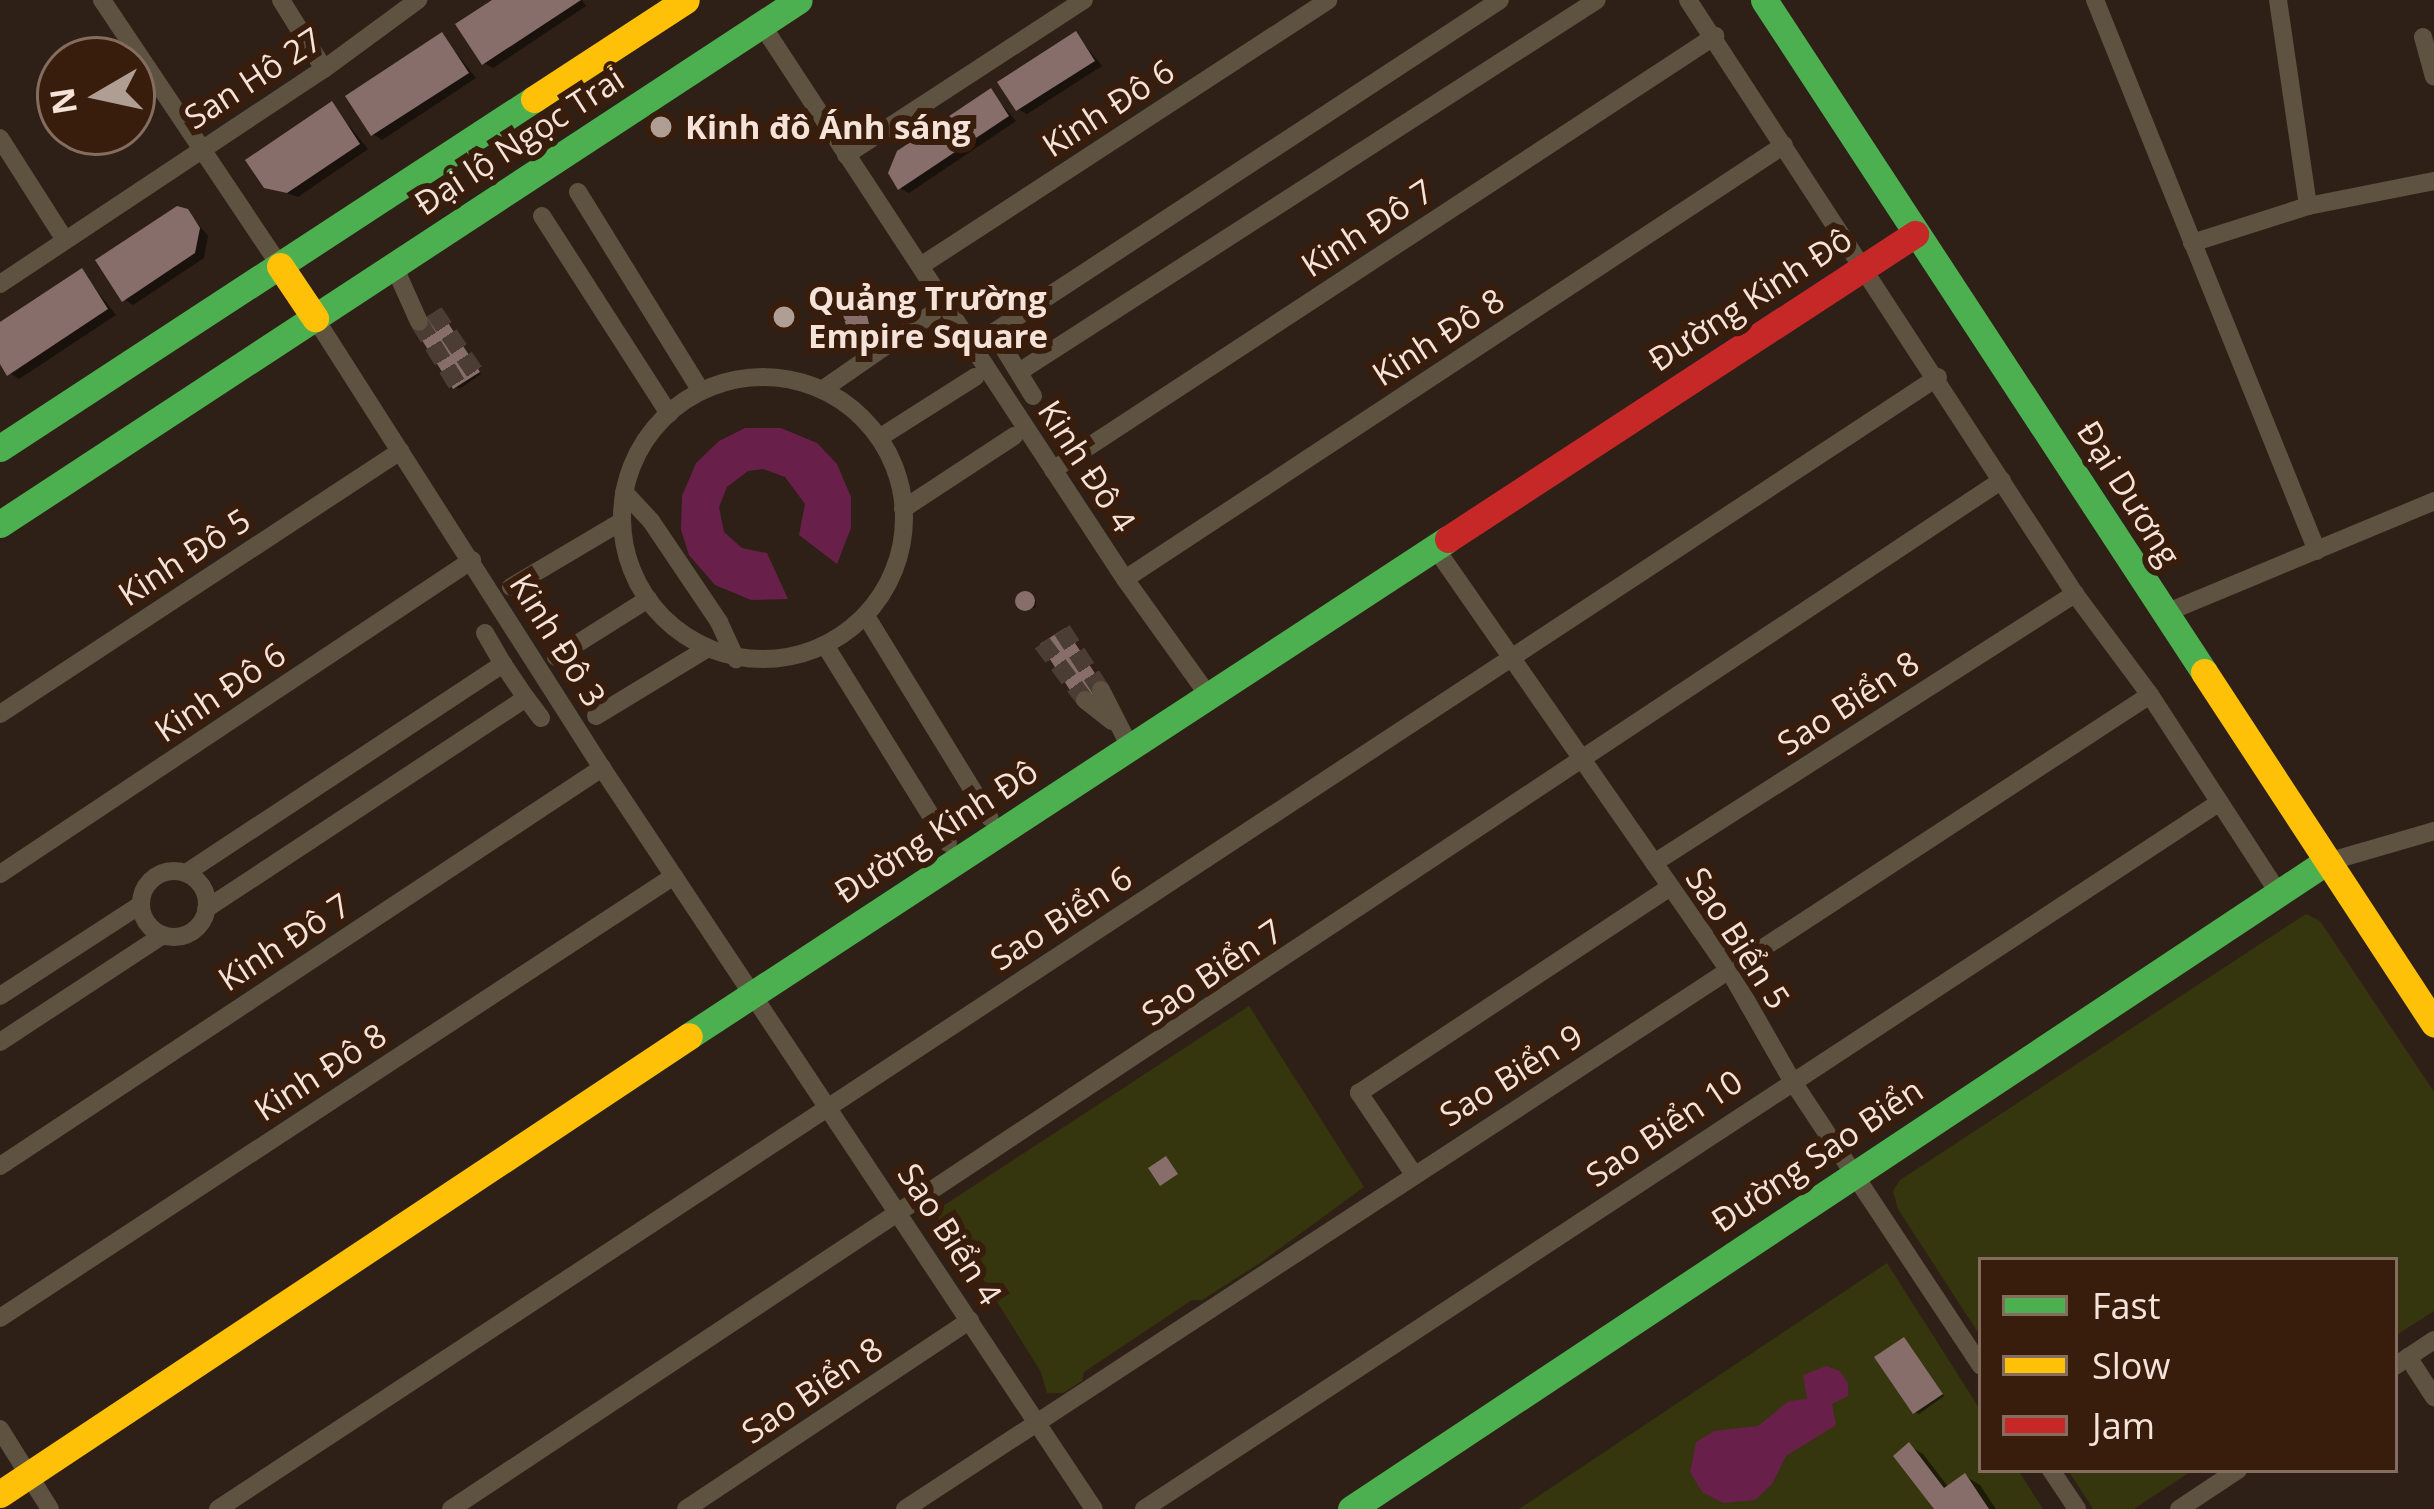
<!DOCTYPE html>
<meta charset="utf-8">
<style>
body{margin:0}
#map{position:relative;width:2434px;height:1509px;overflow:hidden;background:#2e2017;font-family:"Open Sans",sans-serif}
div>[style]{position:absolute}
.green>*{inset:0;background:#35360d}
.water>*{inset:0;background:#681f49}
.shadow>*{inset:0;background:#0007}
.building>*{inset:0;background:#886e6b}
.round{border-radius:50%}
.street-tunnel>*{height:18px;margin-top:-9px;transform-origin:0;background:repeating-linear-gradient(90deg,#4c3d34 0 18px,transparent 0 27px)}
.street>*{height:18px;margin:-9px;padding:0 9px;transform-origin:9px;border-radius:9px;background:#5e5241}
.street>.ring{margin:-9px;padding:0;box-sizing:content-box;background:none;border:18px solid #5e5241;border-radius:50%}
.fast>*{height:27px;margin:-13.5px;padding:0 13.5px;transform-origin:13.5px;border-radius:13.5px;background:#4caf50}
.slow>*{height:27px;margin:-13.5px;padding:0 13.5px;transform-origin:13.5px;border-radius:13.5px;background:#ffc107}
.jam>*{height:27px;margin:-13.5px;padding:0 13.5px;transform-origin:13.5px;border-radius:13.5px;background:#c62828}
.dots>*{width:33px;height:33px;translate:-50% -50%;box-sizing:border-box;border:6px solid #381d0d;border-radius:50%}
span{translate:-50% -50%;white-space:nowrap;text-align:center;line-height:1.15;-webkit-text-stroke:12px #381d0d;paint-order:stroke}
.street-label{font-size:33px;color:#f5e2d8}
.poi-label{font-size:33px;color:#f5e2d8;font-weight:700}
.left{translate:0 -50%;text-align:left}
.legend{position:absolute;left:1978px;top:1257px;width:420px;height:216px;box-sizing:border-box;background:#381d0d;border:3px solid #846c5e;margin:0;padding:15px 21px;list-style:none;font-size:36px;color:#f5e2d8}
.legend li{display:flex;align-items:center;gap:24px;height:60px}
.legend b{width:60px;border:3px solid #846c5e}
.north{position:absolute;left:36px;top:36px;width:120px;height:120px;box-sizing:border-box;background:#381d0d;border:3px solid #846c5e;border-radius:50%;rotate:261deg;font-size:33px;font-weight:700;line-height:48px;text-align:center;color:#f5e2d8}
.north::after{content:'';display:block;margin:auto;width:42px;height:54px;background:#af9e94;clip-path:polygon(50% 0,100% 100%,50% 72%,0 100%)}
</style>
<div id="map">
<div class="green">
<div style="clip-path:polygon(2306px 914px,2320px 921px,2434px 1092px,2434px 1311px,2395px 1336px,2395px 1260px,1981px 1260px,1981px 1337px,1898px 1209px,1893px 1191px,1900px 1180px)"></div>
<div style="clip-path:polygon(1249px 1006px,1364px 1187px,1260px 1263px,1202px 1300px,1192px 1300px,1084px 1372px,1082px 1381px,1063px 1393px,1047px 1393px,1041px 1372px,963px 1247px,945px 1241px,937px 1228px,940px 1208px)"></div>
<div style="clip-path:polygon(1887px 1263px,1981px 1411px,1981px 1470px,2018px 1470px,2043px 1509px,1519px 1509px)"></div>
<div style="clip-path:polygon(2068px 1470px,2193px 1470px,2134px 1509px,2093px 1509px)"></div>
</div>
<div class="water">
<div style="clip-path:polygon(745px 428px,781px 428px,817px 443px,837px 464px,851px 497px,851px 528px,837px 564px,799px 535px,805px 504px,785px 477px,763px 469px,748px 471px,727px 487px,719px 507px,724px 532px,742px 548px,767px 553px,788px 599px,751px 600px,715px 585px,689px 555px,681px 530px,682px 496px,696px 463px,719px 441px)"></div>
<div style="clip-path:polygon(1826px 1366px,1840px 1371px,1848px 1383px,1848px 1396px,1832px 1404px,1836px 1425px,1786px 1456px,1772px 1484px,1755px 1500px,1723px 1503px,1702px 1492px,1690px 1472px,1696px 1442px,1714px 1431px,1758px 1426px,1789px 1401px,1807px 1399px,1803px 1375px)"></div>
</div>
<div class="shadow">
<div style="clip-path:polygon(498px 0,582px 0,586px 6px,493px 68px,484px 63px)"></div>
<div style="clip-path:polygon(1076px 34px,1102px 66px,1027px 114px,1018px 109px)"></div>
<div style="clip-path:polygon(442px 35px,476px 78px,382px 140px,373px 134px)"></div>
<div style="clip-path:polygon(991px 92px,1016px 121px,909px 193px,900px 188px)"></div>
<div style="clip-path:polygon(332px 105px,368px 149px,298px 197px,266px 186px)"></div>
<div style="clip-path:polygon(187px 212px,208px 236px,204px 258px,133px 305px,124px 299px)"></div>
<div style="clip-path:polygon(82px 272px,116px 315px,19px 379px,10px 373px,0 359px,0 326px)"></div>
<div style="clip-path:polygon(439px 312px,481px 374px,459px 389px,456px 387px)"></div>
<div style="clip-path:polygon(1022px 596px,1036px 601px,1035px 608px,1021px 605px)"></div>
<div style="clip-path:polygon(1907px 1342px,1944px 1396px,1919px 1414px,1915px 1412px)"></div>
<div style="clip-path:polygon(1909px 1446px,1923px 1454px,1949px 1488px,1965px 1476px,1980px 1485px,1996px 1509px,1936px 1509px)"></div>
</div>
<div class="building">
<div style="clip-path:polygon(492px 0,581px 0,482px 65px,455px 24px)"></div>
<div style="clip-path:polygon(1076px 31px,1095px 61px,1016px 111px,997px 82px)"></div>
<div style="clip-path:polygon(442px 32px,469px 73px,371px 136px,345px 96px)"></div>
<div style="clip-path:polygon(991px 88px,1009px 116px,898px 190px,888px 173px,897px 151px)"></div>
<div style="clip-path:polygon(332px 101px,360px 144px,287px 193px,264px 188px,245px 160px)"></div>
<div style="clip-path:polygon(177px 206px,188px 209px,200px 228px,195px 253px,122px 302px,95px 260px)"></div>
<div style="clip-path:polygon(82px 268px,108px 309px,7px 376px,0 364px,0 322px)"></div>
<div style="clip-path:polygon(855px 307px,866px 311px,869px 324px,859px 333px,847px 329px,843px 315px)"></div>
<div style="clip-path:polygon(439px 309px,480px 372px,453px 389px,413px 326px)"></div>
<div class="round" style="left:1015px;top:591px;width:20px;height:20px"></div>
<div style="clip-path:polygon(1065px 628px,1104px 687px,1079px 704px,1040px 644px)"></div>
<div style="clip-path:polygon(1166px 1156px,1178px 1174px,1160px 1186px,1148px 1168px)"></div>
<div style="clip-path:polygon(1904px 1337px,1943px 1394px,1913px 1414px,1874px 1357px)"></div>
<div style="clip-path:polygon(1909px 1442px,1944px 1488px,1965px 1473px,1989px 1509px,1934px 1509px,1893px 1456px)"></div>
</div>
<div class="street-tunnel">
<div style="left:434px;top:312px;width:75px;rotate:55.9deg"></div>
<div style="left:419px;top:322px;width:75px;rotate:58.6deg"></div>
<div style="left:1062px;top:630px;width:72px;rotate:57deg"></div>
<div style="left:1042px;top:643px;width:71px;rotate:53deg"></div>
</div>
<div class="street">
<div style="left:102px;top:0;width:320px;rotate:56.2deg"></div>
<div style="left:281px;top:0;width:81px;rotate:58.1deg"></div>
<div style="left:1688px;top:0;width:709px;rotate:56.92deg"></div>
<div style="left:2075px;top:594px;width:126px;rotate:53.4deg"></div>
<div style="left:2150px;top:695px;width:235px;rotate:57deg"></div>
<div style="left:2095px;top:0;width:594px;rotate:68.06deg"></div>
<div style="left:2278px;top:0;width:208px;rotate:81.7deg"></div>
<div style="left:762px;top:25px;width:662px;rotate:56.77deg"></div>
<div style="left:1125px;top:579px;width:143px;rotate:54.4deg"></div>
<div style="left:2423px;top:37px;width:41px;rotate:74.6deg"></div>
<div style="left:0;top:138px;width:121px;rotate:57.5deg"></div>
<div style="left:846px;top:155px;width:284px;rotate:-33.1deg"></div>
<div style="left:578px;top:192px;width:234px;rotate:58.3deg"></div>
<div style="left:542px;top:216px;width:235px;rotate:57.3deg"></div>
<div style="left:2192px;top:243px;width:122px;rotate:-17.7deg"></div>
<div style="left:2308px;top:206px;width:128px;rotate:-11.2deg"></div>
<div style="left:922px;top:265px;width:485px;rotate:-33.1deg"></div>
<div style="left:394px;top:266px;width:61px;rotate:65.9deg"></div>
<div style="left:0;top:284px;width:389px;rotate:-33.6deg"></div>
<div style="left:324px;top:69px;width:117px;rotate:-36.3deg"></div>
<div style="left:315px;top:318px;width:534px;rotate:57.47deg"></div>
<div style="left:602px;top:768px;width:889px;rotate:56.42deg"></div>
<div style="left:1019px;top:372px;width:687px;rotate:-32.77deg"></div>
<div class="ring" style="left:622px;top:377px;width:264px;height:264px"></div>
<div style="left:822px;top:390px;width:135px;rotate:-34.7deg"></div>
<div style="left:1033px;top:396px;width:75px;rotate:-121.4deg"></div>
<div style="left:994px;top:332px;width:605px;rotate:-33.27deg"></div>
<div style="left:879px;top:438px;width:114px;rotate:-32.4deg"></div>
<div style="left:1053px;top:470px;width:792px;rotate:-33.25deg"></div>
<div style="left:624px;top:492px;width:40px;rotate:47deg"></div>
<div style="left:651px;top:521px;width:122px;rotate:56deg"></div>
<div style="left:719px;top:622px;width:41px;rotate:65.3deg"></div>
<div style="left:903px;top:509px;width:133px;rotate:-33.3deg"></div>
<div style="left:1436px;top:549px;width:515px;rotate:55.2deg"></div>
<div style="left:1730px;top:972px;width:123px;rotate:60.3deg"></div>
<div style="left:1791px;top:1079px;width:344px;rotate:56.5deg"></div>
<div style="left:1125px;top:579px;width:789px;rotate:-33.37deg"></div>
<div style="left:511px;top:587px;width:129px;rotate:-30.7deg"></div>
<div style="left:2163px;top:614px;width:294px;rotate:-22.6deg"></div>
<div style="left:866px;top:616px;width:236px;rotate:58.5deg"></div>
<div style="left:485px;top:633px;width:36px;rotate:60deg"></div>
<div style="left:825px;top:645px;width:233px;rotate:58.2deg"></div>
<div style="left:556px;top:657px;width:109px;rotate:-32.2deg"></div>
<div style="left:1101px;top:690px;width:64px;rotate:63deg"></div>
<div style="left:526px;top:698px;width:25px;rotate:53deg"></div>
<div style="left:1085px;top:700px;width:34px;rotate:38deg"></div>
<div style="left:0;top:714px;width:479px;rotate:-33.3deg"></div>
<div style="left:596px;top:716px;width:131px;rotate:-31.3deg"></div>
<div style="left:1654px;top:863px;width:500px;rotate:-32.6deg"></div>
<div style="left:2324px;top:863px;width:115px;rotate:-16.2deg"></div>
<div class="ring" style="left:141px;top:871px;width:48px;height:48px"></div>
<div style="left:186px;top:873px;width:380px;rotate:-33.4deg"></div>
<div style="left:503px;top:664px;width:41px;rotate:55.9deg"></div>
<div style="left:526px;top:698px;width:383px;rotate:146.6deg"></div>
<div style="left:0;top:874px;width:567px;rotate:-33.63deg"></div>
<div style="left:0;top:996px;width:167px;rotate:-33deg"></div>
<div style="left:0;top:1042px;width:195px;rotate:-33.3deg"></div>
<div style="left:0;top:1166px;width:722px;rotate:-33.47deg"></div>
<div style="left:1413px;top:1173px;width:97px;rotate:-124deg"></div>
<div style="left:1359px;top:1093px;width:373px;rotate:-33.5deg"></div>
<div style="left:0;top:1318px;width:806px;rotate:-33.26deg"></div>
<div style="left:2408px;top:1357px;width:48px;rotate:57deg"></div>
<div style="left:2395px;top:1366px;width:47px;rotate:-33.7deg"></div>
<div style="left:0;top:1429px;width:94px;rotate:58deg"></div>
<div style="left:2051px;top:1470px;width:47px;rotate:56.3deg"></div>
<div style="left:218px;top:1509px;width:2059px;rotate:-33.35deg"></div>
<div style="left:451px;top:1509px;width:1861px;rotate:-33.56deg"></div>
<div style="left:686px;top:1509px;width:341px;rotate:-33.6deg"></div>
<div style="left:905px;top:1509px;width:1487px;rotate:-33.18deg"></div>
<div style="left:1144px;top:1509px;width:1287px;rotate:-33.31deg"></div>
<div style="left:2179px;top:1509px;width:71px;rotate:-33.5deg"></div>
</div>
<div class="fast">
<div style="left:1764px;top:0;width:803px;rotate:56.78deg"></div>
<div style="left:0;top:448px;width:638px;rotate:-33.17deg"></div>
<div style="left:0;top:524px;width:955px;rotate:-33.26deg"></div>
<div style="left:689px;top:1036px;width:907px;rotate:-33.22deg"></div>
<div style="left:1351px;top:1509px;width:1168px;rotate:-33.58deg"></div>
</div>
<div class="slow">
<div style="left:534px;top:99px;width:181px;rotate:-33.1deg"></div>
<div style="left:280px;top:266px;width:63px;rotate:56.1deg"></div>
<div style="left:2204px;top:672px;width:420px;rotate:56.8deg"></div>
<div style="left:0;top:1494px;width:827px;rotate:-33.61deg"></div>
</div>
<div class="jam">
<div style="left:1448px;top:539px;width:558px;rotate:-33.15deg"></div>
</div>
<div class="dots">
<div style="left:661px;top:127px;background:#af9e94"></div>
<div style="left:784px;top:317px;background:#af9e94"></div>
</div>
<div class="street-label">
<span style="left:253px;top:78px;rotate:-33deg">San Hô 27</span>
<span style="left:1108px;top:108px;rotate:-33deg">Kinh Đô 6</span>
<span style="left:519px;top:141px;rotate:-33deg">Đại lộ Ngọc Trai</span>
<span style="left:1367px;top:228px;rotate:-33deg">Kinh Đô 7</span>
<span style="left:1750px;top:299px;rotate:-33deg">Đường Kinh Đô</span>
<span style="left:1438px;top:337px;rotate:-33deg">Kinh Đô 8</span>
<span style="left:1087px;top:466px;rotate:57deg">Kinh Đô 4</span>
<span style="left:2129px;top:493px;rotate:58deg">Đại Dương</span>
<span style="left:184px;top:557px;rotate:-33deg">Kinh Đô 5</span>
<span style="left:558px;top:640px;rotate:58deg">Kinh Đô 3</span>
<span style="left:220px;top:692px;rotate:-34deg">Kinh Đô 6</span>
<span style="left:1848px;top:703px;rotate:-33deg">Sao Biển 8</span>
<span style="left:936px;top:831px;rotate:-33deg">Đường Kinh Đô</span>
<span style="left:1061px;top:918px;rotate:-33deg">Sao Biển 6</span>
<span style="left:1738px;top:938px;rotate:57deg">Sao Biển 5</span>
<span style="left:284px;top:942px;rotate:-33deg">Kinh Đô 7</span>
<span style="left:1212px;top:972px;rotate:-34deg">Sao Biển 7</span>
<span style="left:320px;top:1072px;rotate:-33deg">Kinh Đô 8</span>
<span style="left:1511px;top:1075px;rotate:-32deg">Sao Biển 9</span>
<span style="left:1664px;top:1128px;rotate:-34deg">Sao Biển 10</span>
<span style="left:1817px;top:1155px;rotate:-34deg">Đường Sao Biển</span>
<span style="left:950px;top:1234px;rotate:57deg">Sao Biển 4</span>
<span style="left:812px;top:1390px;rotate:-34deg">Sao Biển 8</span>
</div>
<div class="poi-label">
<span class="left" style="left:685px;top:127px">Kinh đô Ánh sáng</span>
<span class="left" style="left:808px;top:317px">Quảng Trường<br>Empire Square</span>
</div>
<ul class="legend">
<li><b style="height:15px;background:#4caf50"></b>Fast</li>
<li><b style="height:15px;background:#ffc107"></b>Slow</li>
<li><b style="height:15px;background:#c62828"></b>Jam</li>
</ul>
<div class="north">N</div>
</div>
